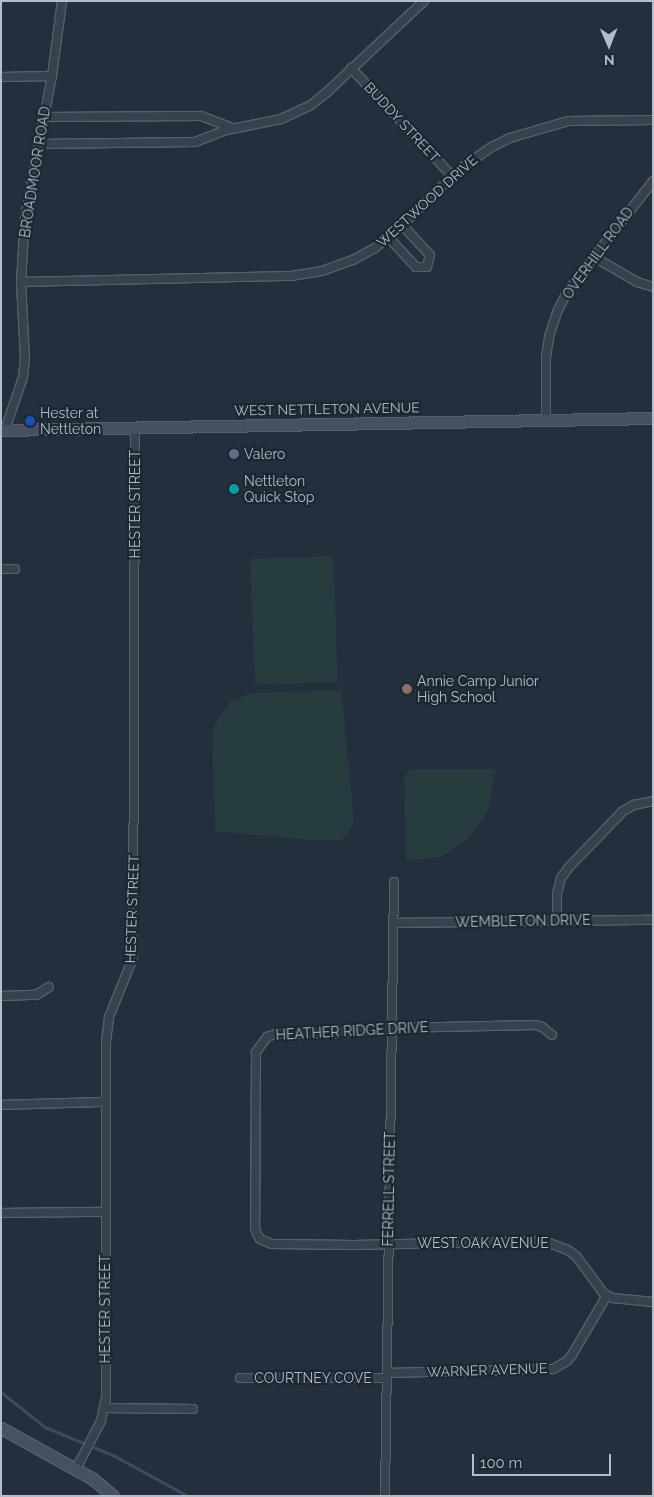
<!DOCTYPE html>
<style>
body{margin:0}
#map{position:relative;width:654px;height:1497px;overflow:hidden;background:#242f3e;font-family:Raleway,sans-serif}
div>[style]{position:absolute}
.green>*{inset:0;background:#263c3f}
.stream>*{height:2.5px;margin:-1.25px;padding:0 1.25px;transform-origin:1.25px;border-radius:1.25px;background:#394c67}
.roads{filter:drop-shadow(1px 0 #565f6c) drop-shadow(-1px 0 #565f6c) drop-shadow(0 1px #565f6c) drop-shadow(0 -1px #565f6c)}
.street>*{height:8px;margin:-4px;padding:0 4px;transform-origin:4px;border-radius:4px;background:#38414e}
.secondary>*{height:11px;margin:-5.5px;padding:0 5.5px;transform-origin:5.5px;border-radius:5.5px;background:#465061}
.dots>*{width:14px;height:14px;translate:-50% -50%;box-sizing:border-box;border:2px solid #1d2633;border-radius:50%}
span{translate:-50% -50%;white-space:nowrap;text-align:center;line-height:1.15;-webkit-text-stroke:4.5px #1d2633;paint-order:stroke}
.street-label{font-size:14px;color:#b4bcc9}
.poi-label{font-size:14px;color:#b4bcc9}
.left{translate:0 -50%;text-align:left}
.frame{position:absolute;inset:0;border:2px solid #b4bcc9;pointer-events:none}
.north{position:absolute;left:584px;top:20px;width:50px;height:50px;-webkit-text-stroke:4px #1d2633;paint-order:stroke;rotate:179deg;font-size:14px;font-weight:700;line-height:20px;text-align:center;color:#b4bcc9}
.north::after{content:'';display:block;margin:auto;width:18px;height:22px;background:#b4bcc9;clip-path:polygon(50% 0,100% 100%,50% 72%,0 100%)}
.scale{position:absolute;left:472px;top:1454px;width:139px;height:22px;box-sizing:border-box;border:2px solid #b4bcc9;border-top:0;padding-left:6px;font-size:15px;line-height:18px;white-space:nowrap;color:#b4bcc9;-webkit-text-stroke:4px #1d2633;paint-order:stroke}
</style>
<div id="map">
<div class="green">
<div style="clip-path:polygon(333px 556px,338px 682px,255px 685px,250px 559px)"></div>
<div style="clip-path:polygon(341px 690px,354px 822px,346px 837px,337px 841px,297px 839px,215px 831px,212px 735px,214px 725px,231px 701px,252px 693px)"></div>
<div style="clip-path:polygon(410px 769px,496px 769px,489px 809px,469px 838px,441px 857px,406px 861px,404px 777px)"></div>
</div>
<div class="stream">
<div style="left:1px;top:1392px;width:56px;rotate:38.5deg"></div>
<div style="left:45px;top:1427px;width:76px;rotate:22.5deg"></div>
<div style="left:115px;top:1456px;width:83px;rotate:28.7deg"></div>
</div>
<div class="roads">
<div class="street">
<div style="left:351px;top:68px;width:149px;rotate:46.9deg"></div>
<div style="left:1px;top:77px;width:51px;rotate:-1.1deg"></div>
<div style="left:43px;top:117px;width:158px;rotate:-0.4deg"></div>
<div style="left:201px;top:116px;width:33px;rotate:21deg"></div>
<div style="left:38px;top:144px;width:157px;rotate:-0.7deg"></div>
<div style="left:195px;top:142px;width:34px;rotate:-21deg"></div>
<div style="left:227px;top:130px;width:55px;rotate:-11.5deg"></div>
<div style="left:281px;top:119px;width:33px;rotate:-25deg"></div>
<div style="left:311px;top:105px;width:19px;rotate:-39deg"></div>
<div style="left:326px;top:93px;width:134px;rotate:-43.2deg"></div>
<div style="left:388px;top:237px;width:41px;rotate:47deg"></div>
<div style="left:416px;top:267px;width:11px"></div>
<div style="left:427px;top:267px;width:12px;rotate:-76deg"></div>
<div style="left:430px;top:255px;width:41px;rotate:-133deg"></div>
<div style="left:594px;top:257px;width:50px;rotate:30.2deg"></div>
<div style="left:637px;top:282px;width:17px;rotate:17deg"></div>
<div style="left:21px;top:282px;width:270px;rotate:-1.3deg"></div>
<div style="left:291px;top:276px;width:31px;rotate:-9deg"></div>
<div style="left:322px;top:271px;width:33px;rotate:-20deg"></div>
<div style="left:353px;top:260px;width:25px;rotate:-29deg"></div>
<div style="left:375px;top:248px;width:35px;rotate:-40deg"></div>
<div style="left:402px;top:225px;width:81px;rotate:-44deg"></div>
<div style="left:460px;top:169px;width:39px;rotate:-35deg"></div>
<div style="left:492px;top:147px;width:20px;rotate:-27deg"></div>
<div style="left:510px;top:138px;width:60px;rotate:-16.3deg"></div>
<div style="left:568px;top:121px;width:85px;rotate:-0.7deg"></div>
<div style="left:546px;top:420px;width:63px;rotate:-90deg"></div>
<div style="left:546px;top:357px;width:20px;rotate:-81deg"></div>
<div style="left:549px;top:337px;width:28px;rotate:-72deg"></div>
<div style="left:558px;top:310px;width:20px;rotate:-63deg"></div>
<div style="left:567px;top:292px;width:140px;rotate:-52.2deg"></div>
<div style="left:5px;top:430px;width:56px;rotate:-71.2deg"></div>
<div style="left:23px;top:377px;width:18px;rotate:-84deg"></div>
<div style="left:25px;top:359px;width:77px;rotate:-93deg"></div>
<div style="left:21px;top:282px;width:66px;rotate:-86.5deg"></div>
<div style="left:25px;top:216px;width:143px;rotate:-79.1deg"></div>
<div style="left:52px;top:76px;width:76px;rotate:-82.4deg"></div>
<div style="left:1px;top:569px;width:14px"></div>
<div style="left:557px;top:921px;width:27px;rotate:-90deg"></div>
<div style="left:557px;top:894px;width:16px;rotate:-76deg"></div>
<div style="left:561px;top:878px;width:14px;rotate:-54deg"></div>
<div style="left:569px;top:867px;width:78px;rotate:-46deg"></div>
<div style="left:623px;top:811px;width:13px;rotate:-29deg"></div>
<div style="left:634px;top:805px;width:19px;rotate:-12deg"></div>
<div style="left:394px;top:923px;width:259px;rotate:-0.7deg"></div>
<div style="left:1px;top:996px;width:35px;rotate:-2deg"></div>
<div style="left:36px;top:995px;width:15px;rotate:-32deg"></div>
<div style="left:552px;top:1035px;width:13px;rotate:-141deg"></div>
<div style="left:542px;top:1027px;width:6px;rotate:-162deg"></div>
<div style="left:536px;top:1025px;width:144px;rotate:178.8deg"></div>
<div style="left:392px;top:1028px;width:59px;rotate:174.2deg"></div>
<div style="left:333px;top:1034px;width:57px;rotate:180deg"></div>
<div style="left:276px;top:1034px;width:9px;rotate:162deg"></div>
<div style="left:267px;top:1037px;width:19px;rotate:126deg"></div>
<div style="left:256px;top:1052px;width:176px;rotate:90.3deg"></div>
<div style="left:255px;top:1228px;width:6px;rotate:72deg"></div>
<div style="left:257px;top:1234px;width:6px;rotate:59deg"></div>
<div style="left:260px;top:1239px;width:13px;rotate:23deg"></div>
<div style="left:272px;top:1244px;width:82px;rotate:0.7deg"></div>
<div style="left:354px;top:1245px;width:190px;rotate:-1.2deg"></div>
<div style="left:544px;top:1241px;width:26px;rotate:21deg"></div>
<div style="left:568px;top:1250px;width:11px;rotate:38deg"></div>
<div style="left:577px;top:1257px;width:46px;rotate:53.9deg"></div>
<div style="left:604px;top:1294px;width:10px;rotate:24deg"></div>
<div style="left:613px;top:1298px;width:40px;rotate:5.7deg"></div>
<div style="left:1px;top:1105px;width:104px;rotate:-1.7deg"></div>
<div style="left:1px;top:1213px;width:104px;rotate:-0.6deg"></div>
<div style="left:387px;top:1373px;width:166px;rotate:-1.4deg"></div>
<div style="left:553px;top:1369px;width:16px;rotate:-30deg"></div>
<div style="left:567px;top:1361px;width:8px;rotate:-50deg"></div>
<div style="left:572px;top:1355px;width:69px;rotate:-59.7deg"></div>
<div style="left:240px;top:1378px;width:147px"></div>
<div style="left:104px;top:1408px;width:89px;rotate:0.6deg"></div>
<div style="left:76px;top:1469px;width:54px;rotate:-62.5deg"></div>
<div style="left:101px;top:1421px;width:24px;rotate:-78deg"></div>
<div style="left:106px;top:1398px;width:356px;rotate:-90deg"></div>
<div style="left:106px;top:1042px;width:25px;rotate:-83deg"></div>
<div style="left:109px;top:1017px;width:64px;rotate:-67.9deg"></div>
<div style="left:133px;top:958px;width:531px;rotate:-89.78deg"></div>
<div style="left:385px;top:1496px;width:614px;rotate:-89.16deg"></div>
</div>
<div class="secondary">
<div style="left:1px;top:430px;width:652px;rotate:-1.05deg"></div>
<div style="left:1px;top:1428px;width:105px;rotate:29deg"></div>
<div style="left:93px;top:1479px;width:26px;rotate:40deg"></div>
</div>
</div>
<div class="dots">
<div style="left:30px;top:421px;background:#1a4fb4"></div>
<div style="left:234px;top:454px;background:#5c6f8a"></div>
<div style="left:234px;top:489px;background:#0f9aa8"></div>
<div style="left:407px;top:689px;background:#8d6e63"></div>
</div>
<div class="street-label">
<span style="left:402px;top:122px;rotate:47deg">BUDDY STREET</span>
<span style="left:35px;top:172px;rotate:-81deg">BROADMOOR ROAD</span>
<span style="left:427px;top:201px;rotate:-42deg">WESTWOOD DRIVE</span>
<span style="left:598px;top:253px;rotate:-54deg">OVERHILL ROAD</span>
<span style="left:327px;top:409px;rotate:-1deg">WEST NETTLETON AVENUE</span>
<span style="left:135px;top:504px;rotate:-90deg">HESTER STREET</span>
<span style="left:132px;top:909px;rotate:-88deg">HESTER STREET</span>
<span style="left:523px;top:921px;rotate:-1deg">WEMBLETON DRIVE</span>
<span style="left:352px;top:1031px;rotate:-3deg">HEATHER RIDGE DRIVE</span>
<span style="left:389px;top:1189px;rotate:-89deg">FERRELL STREET</span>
<span style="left:483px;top:1243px">WEST OAK AVENUE</span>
<span style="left:105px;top:1309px;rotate:-90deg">HESTER STREET</span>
<span style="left:487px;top:1370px;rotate:-2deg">WARNER AVENUE</span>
<span style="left:313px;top:1378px">COURTNEY COVE</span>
</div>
<div class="poi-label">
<span class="left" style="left:40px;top:421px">Hester at<br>Nettleton</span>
<span class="left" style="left:244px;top:454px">Valero</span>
<span class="left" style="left:244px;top:489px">Nettleton<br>Quick Stop</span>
<span class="left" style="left:417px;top:689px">Annie Camp Junior<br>High School</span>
</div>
<div class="frame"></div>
<div class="north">N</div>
<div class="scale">100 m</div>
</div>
